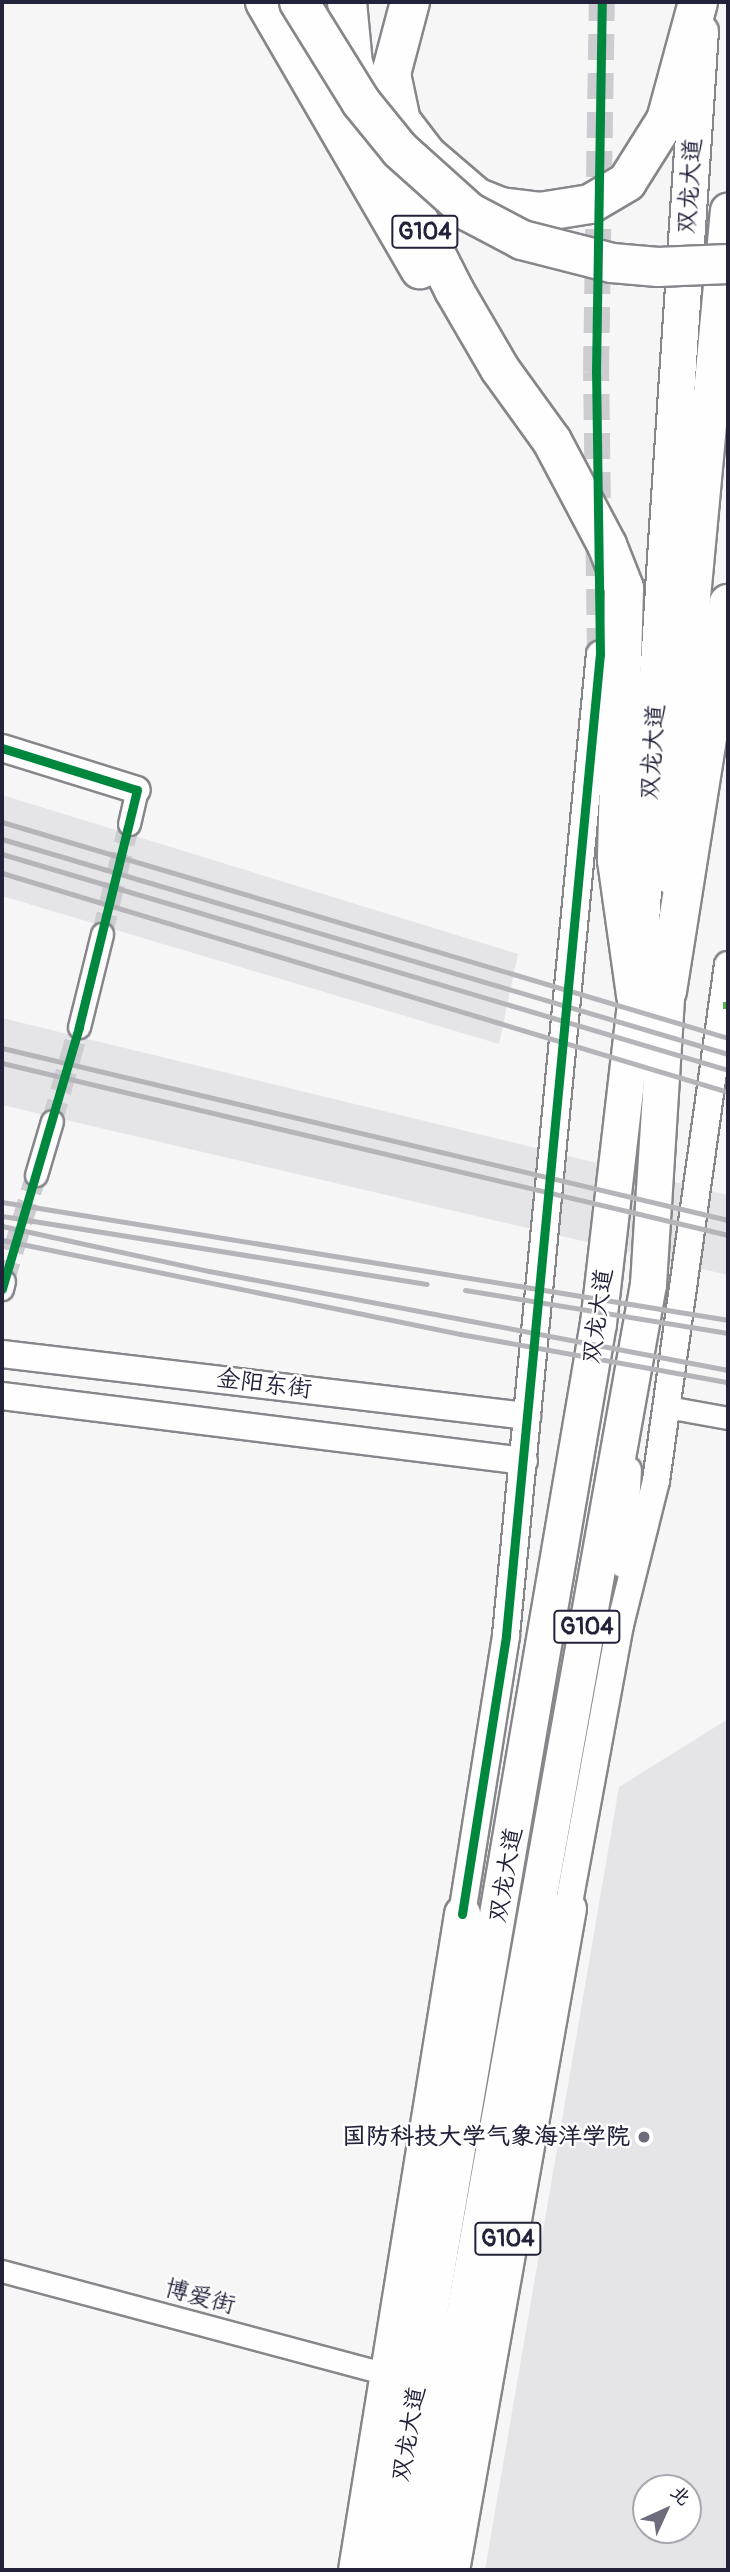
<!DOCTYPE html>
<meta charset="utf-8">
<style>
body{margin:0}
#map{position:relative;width:730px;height:2572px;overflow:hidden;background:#f6f6f7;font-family:Pangolin,"LXGW WenKai TC",sans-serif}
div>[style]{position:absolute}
.built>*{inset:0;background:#e5e5e8}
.minor-tunnel>*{height:21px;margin-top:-10.5px;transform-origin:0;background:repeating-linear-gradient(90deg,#ccccd1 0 21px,transparent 0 31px)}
.tertiary-tunnel>*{height:26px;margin-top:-13px;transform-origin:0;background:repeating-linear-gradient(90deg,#ccccd1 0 26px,transparent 0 39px)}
.roads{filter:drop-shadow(2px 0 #86868b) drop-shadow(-2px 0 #86868b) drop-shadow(0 2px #86868b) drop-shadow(0 -2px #86868b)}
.minor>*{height:21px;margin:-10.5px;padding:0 10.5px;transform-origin:10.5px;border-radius:10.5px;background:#fefefe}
.tertiary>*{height:26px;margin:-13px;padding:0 13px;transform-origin:13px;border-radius:13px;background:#fefefe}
.trunk>*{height:35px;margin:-17.5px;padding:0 17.5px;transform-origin:17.5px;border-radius:17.5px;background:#fefefe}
.motorway>*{height:38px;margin:-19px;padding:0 19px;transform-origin:19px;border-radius:19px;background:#fefefe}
.rail>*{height:5px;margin:-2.5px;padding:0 2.5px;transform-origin:2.5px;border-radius:2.5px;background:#b5b5b9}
.bridges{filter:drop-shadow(2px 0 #86868b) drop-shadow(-2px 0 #86868b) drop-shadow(0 2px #86868b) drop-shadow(0 -2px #86868b)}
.motorway-bridge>*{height:38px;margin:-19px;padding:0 19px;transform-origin:19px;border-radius:19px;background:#fefefe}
.quiet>*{height:7px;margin-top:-3.5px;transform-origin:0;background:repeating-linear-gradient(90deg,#58b947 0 14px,transparent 0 21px)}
.cycleway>*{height:9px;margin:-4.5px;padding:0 4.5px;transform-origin:4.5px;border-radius:4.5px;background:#00873e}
.dots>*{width:19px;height:19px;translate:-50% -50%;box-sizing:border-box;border:4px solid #fff;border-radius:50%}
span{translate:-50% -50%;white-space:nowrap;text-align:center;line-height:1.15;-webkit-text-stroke:5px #fff;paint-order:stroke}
.shield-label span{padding:2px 5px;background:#fff;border:2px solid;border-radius:5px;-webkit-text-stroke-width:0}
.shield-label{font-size:23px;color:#22223b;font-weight:700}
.street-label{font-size:24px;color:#22223b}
.poi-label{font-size:24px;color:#22223b;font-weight:700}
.right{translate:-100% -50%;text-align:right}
.frame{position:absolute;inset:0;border:4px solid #22223b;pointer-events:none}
.north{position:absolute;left:632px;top:2474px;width:70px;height:70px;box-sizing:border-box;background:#fff;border:2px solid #a7a7b1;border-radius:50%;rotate:45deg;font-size:19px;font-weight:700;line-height:28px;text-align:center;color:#22223b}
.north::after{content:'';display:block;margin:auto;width:24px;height:32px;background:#6c6c7d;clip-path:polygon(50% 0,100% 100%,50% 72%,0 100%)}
</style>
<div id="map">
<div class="built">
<div style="clip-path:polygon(2px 795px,518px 954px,499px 1044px,2px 896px)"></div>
<div style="clip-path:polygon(2px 1018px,728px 1195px,728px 1275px,2px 1105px)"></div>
<div style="clip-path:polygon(evenodd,728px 1719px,728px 2570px,485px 2570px,619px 1787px,728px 1719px,646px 2488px,688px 2488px,688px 2530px,646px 2530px,646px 2488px)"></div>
</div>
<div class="minor-tunnel">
<div style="left:102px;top:934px;width:113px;rotate:-76.2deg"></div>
<div style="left:52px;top:1121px;width:98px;rotate:-74deg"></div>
<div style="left:4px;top:1281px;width:111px;rotate:-73.2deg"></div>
</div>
<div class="tertiary-tunnel">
<div style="left:600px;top:654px;width:282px;rotate:-90.8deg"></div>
<div style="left:596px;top:372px;width:370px;rotate:-89.1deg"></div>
</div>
<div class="roads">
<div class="minor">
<div style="left:129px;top:824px;width:35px;rotate:-77deg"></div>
<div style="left:79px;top:1027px;width:96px;rotate:-76.1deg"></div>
<div style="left:36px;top:1175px;width:56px;rotate:-73.5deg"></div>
<div style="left:2px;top:1289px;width:8px;rotate:-76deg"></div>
<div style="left:667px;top:1407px;width:62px;rotate:10.2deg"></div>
<div style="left:2px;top:2271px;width:398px;rotate:15deg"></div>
</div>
<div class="tertiary">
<div style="left:2px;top:748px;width:141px;rotate:17.3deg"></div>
<div style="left:2px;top:1354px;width:529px;rotate:6.74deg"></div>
<div style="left:2px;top:1396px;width:526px;rotate:7.1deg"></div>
<div style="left:623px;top:1564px;width:94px;rotate:-87deg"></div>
<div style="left:568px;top:1908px;width:288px;rotate:-79.6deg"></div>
<div style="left:620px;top:1625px;width:148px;rotate:-76deg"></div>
<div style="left:656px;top:1481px;width:521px;rotate:-82.06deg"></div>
<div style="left:462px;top:1914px;width:282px;rotate:-81deg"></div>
<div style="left:506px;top:1635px;width:985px;rotate:-84.53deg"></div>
</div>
<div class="trunk">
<div style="left:671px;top:876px;width:107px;rotate:-87.3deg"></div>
<div style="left:676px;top:769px;width:561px;rotate:-84.69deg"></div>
<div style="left:356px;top:2570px;width:665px;rotate:-80.82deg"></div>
<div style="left:385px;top:2570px;width:1265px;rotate:-80.31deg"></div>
<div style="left:598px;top:1323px;width:329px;rotate:-83.4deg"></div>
<div style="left:636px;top:996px;width:967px;rotate:-86.21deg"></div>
<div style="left:418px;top:2570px;width:1306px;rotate:-79.86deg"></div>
<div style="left:648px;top:1284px;width:321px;rotate:-86.4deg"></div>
<div style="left:451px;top:2570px;width:672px;rotate:-79.98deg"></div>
</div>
<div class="motorway">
<div style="left:265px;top:2px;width:309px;rotate:59.9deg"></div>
<div style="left:347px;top:2px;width:62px;rotate:84.5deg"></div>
<div style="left:353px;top:64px;width:121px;rotate:68.7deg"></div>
<div style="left:397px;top:177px;width:127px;rotate:63.2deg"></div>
<div style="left:454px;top:290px;width:91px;rotate:59.8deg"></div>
<div style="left:500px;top:369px;width:89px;rotate:54.2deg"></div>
<div style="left:552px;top:441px;width:118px;rotate:62.1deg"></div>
<div style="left:607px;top:545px;width:46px;rotate:68.4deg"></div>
<div style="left:624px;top:588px;width:272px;rotate:91.5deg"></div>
<div style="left:617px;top:860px;width:137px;rotate:82deg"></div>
<div style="left:410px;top:2px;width:74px;rotate:104.8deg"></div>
<div style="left:391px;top:74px;width:48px;rotate:78deg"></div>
<div style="left:401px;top:121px;width:43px;rotate:52.6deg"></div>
<div style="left:427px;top:155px;width:65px;rotate:40.6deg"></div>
<div style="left:476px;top:197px;width:27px;rotate:22deg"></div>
<div style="left:501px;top:207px;width:39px;rotate:7deg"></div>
<div style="left:540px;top:212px;width:51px;rotate:-9.1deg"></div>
<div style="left:590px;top:204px;width:43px;rotate:-30.7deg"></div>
<div style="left:627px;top:182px;width:73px;rotate:-57.8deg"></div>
<div style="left:666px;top:120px;width:122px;rotate:-74.8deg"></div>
<div style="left:667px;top:991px;width:392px;rotate:-81deg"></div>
</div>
</div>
<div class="rail">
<div style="left:2px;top:822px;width:757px;rotate:16.57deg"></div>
<div style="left:2px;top:839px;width:757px;rotate:16.5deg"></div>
<div style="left:2px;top:854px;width:757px;rotate:16.57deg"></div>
<div style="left:2px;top:873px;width:758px;rotate:16.79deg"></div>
<div style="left:2px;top:1048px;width:746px;rotate:13.33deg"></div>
<div style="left:2px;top:1063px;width:746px;rotate:13.33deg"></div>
<div style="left:2px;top:1202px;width:736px;rotate:9.23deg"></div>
<div style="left:2px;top:1216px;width:430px;rotate:9.1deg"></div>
<div style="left:2px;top:1226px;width:212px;rotate:12.3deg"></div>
<div style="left:209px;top:1271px;width:528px;rotate:10.8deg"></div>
<div style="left:2px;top:1240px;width:468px;rotate:11.6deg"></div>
<div style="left:460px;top:1334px;width:272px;rotate:10.2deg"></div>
<div style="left:465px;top:1290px;width:266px;rotate:9.3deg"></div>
</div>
<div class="bridges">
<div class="motorway-bridge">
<div style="left:299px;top:2px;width:118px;rotate:58.2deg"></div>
<div style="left:361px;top:102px;width:62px;rotate:50.9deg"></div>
<div style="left:400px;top:150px;width:93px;rotate:41.9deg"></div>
<div style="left:469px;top:212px;width:60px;rotate:27.8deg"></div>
<div style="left:522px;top:240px;width:93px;rotate:14.3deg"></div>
<div style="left:612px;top:263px;width:46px;rotate:5deg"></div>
<div style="left:658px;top:267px;width:70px;rotate:-2.5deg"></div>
</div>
</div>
<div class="quiet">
<div style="left:723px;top:1005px;width:5px"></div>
</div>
<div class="cycleway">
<div style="left:2px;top:748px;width:141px;rotate:17.3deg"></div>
<div style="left:137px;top:790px;width:244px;rotate:103.8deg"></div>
<div style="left:79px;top:1027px;width:273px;rotate:106.4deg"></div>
<div style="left:462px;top:1914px;width:282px;rotate:-81deg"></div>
<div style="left:506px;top:1635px;width:985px;rotate:-84.53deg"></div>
<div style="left:600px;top:654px;width:282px;rotate:-90.8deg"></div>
<div style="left:596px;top:372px;width:370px;rotate:-89.1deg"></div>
</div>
<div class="dots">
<div style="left:644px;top:2137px;background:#6c6c7d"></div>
</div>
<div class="shield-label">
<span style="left:425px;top:232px">G104</span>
<span style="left:587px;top:1627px">G104</span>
<span style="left:508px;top:2239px">G104</span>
</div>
<div class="street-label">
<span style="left:690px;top:186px;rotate:-86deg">双龙大道</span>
<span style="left:653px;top:752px;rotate:-86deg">双龙大道</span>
<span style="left:598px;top:1316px;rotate:-82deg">双龙大道</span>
<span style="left:264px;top:1384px;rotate:7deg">金阳东街</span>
<span style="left:506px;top:1875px;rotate:-80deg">双龙大道</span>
<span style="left:200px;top:2297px;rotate:15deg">博爱街</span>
<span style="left:409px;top:2434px;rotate:-80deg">双龙大道</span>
</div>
<div class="poi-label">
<span class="right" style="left:630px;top:2137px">国防科技大学气象海洋学院</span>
</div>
<div class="frame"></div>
<div class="north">北</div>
</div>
